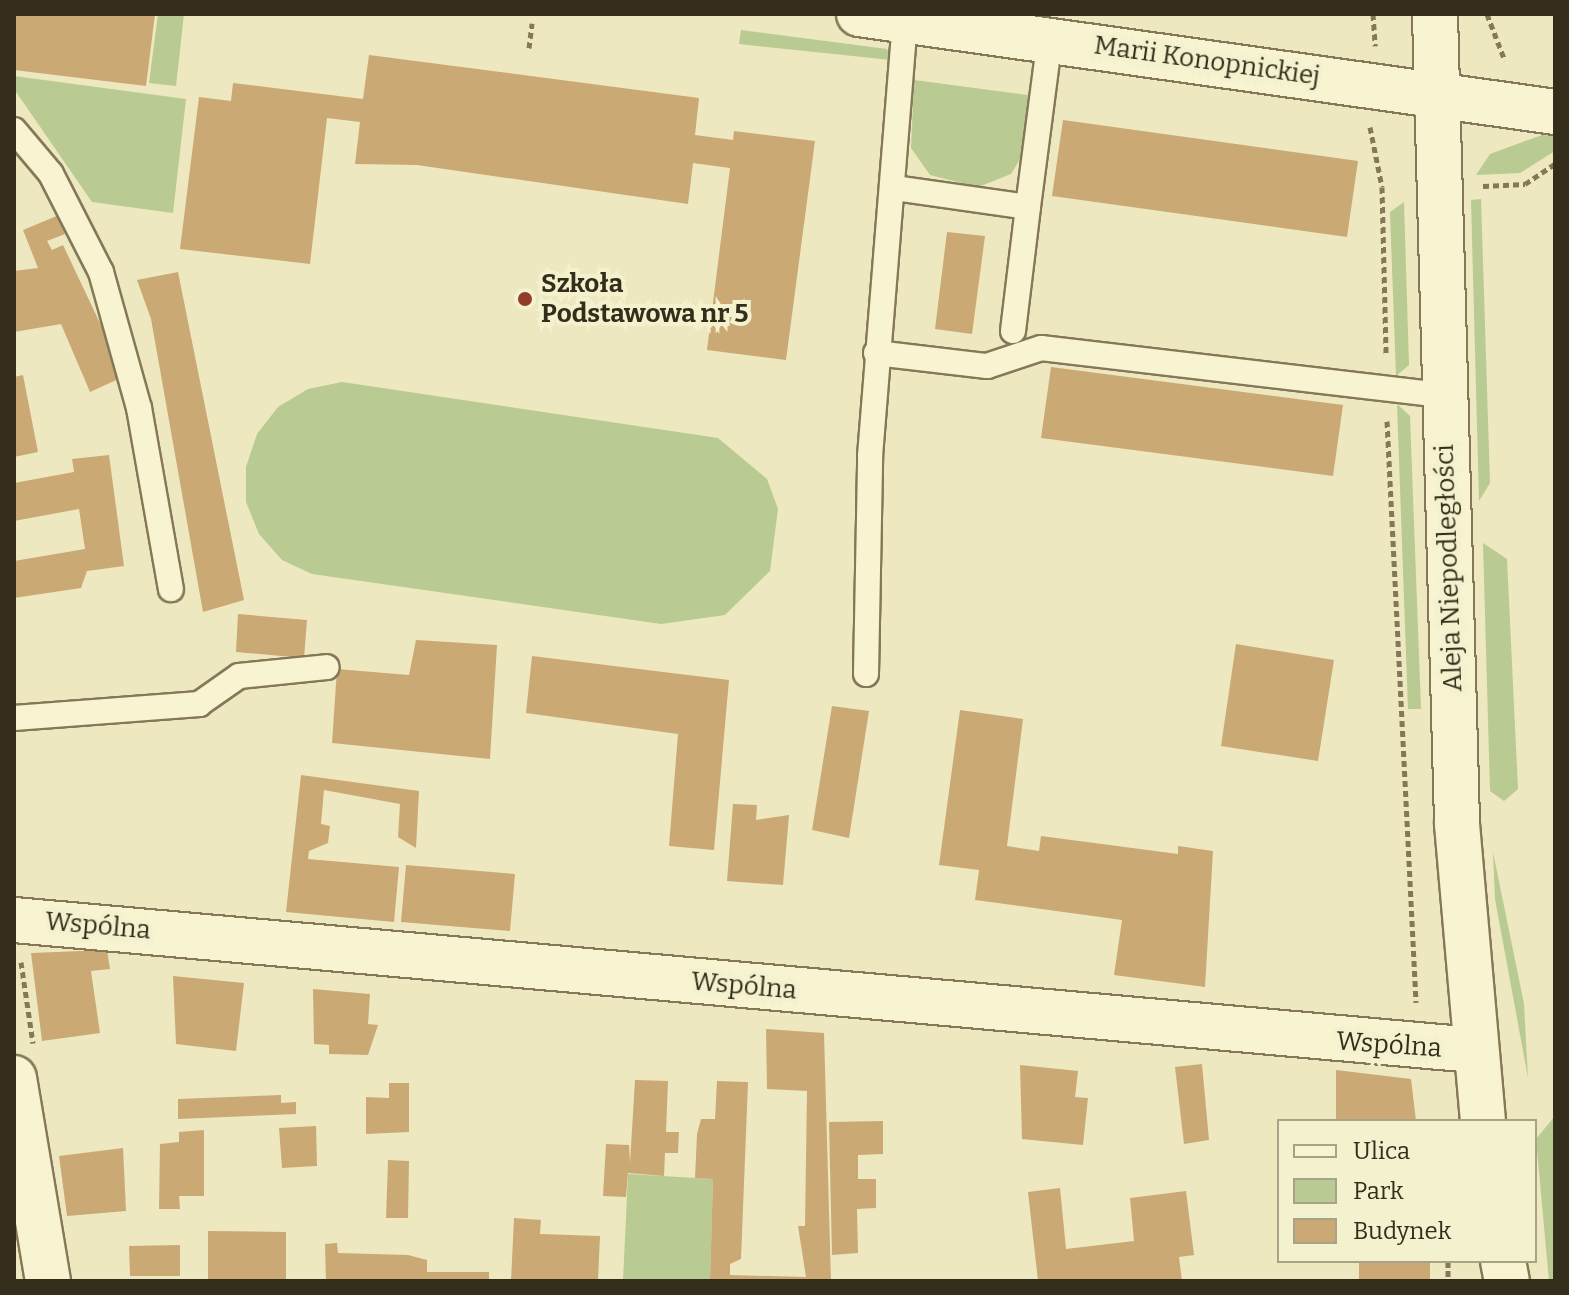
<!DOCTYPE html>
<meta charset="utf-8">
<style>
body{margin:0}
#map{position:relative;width:1569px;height:1295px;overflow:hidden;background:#ede8bf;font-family:Bitter,serif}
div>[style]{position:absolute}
.green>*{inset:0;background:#b9ca93}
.building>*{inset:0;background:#cba975}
.path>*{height:5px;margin-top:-2.5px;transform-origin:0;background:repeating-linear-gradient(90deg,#857858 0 6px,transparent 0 10px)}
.roads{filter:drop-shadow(2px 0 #857858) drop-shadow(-2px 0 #857858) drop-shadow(0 2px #857858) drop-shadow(0 -2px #857858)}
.lane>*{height:24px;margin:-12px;padding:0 12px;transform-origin:12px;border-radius:12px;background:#f8f4d2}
.street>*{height:44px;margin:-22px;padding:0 22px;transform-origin:22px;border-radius:22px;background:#f8f4d2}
.secondary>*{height:44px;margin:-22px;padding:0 22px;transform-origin:22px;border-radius:22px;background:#f8f4d2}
.dots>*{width:22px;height:22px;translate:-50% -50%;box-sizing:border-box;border:4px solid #f4f1ce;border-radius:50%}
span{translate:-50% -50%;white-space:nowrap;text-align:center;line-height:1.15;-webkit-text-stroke:8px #f4f1ce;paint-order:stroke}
.street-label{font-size:26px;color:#352d1c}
.poi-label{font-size:26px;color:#352d1c;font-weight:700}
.left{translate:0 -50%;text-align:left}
.frame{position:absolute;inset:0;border:16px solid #352d1c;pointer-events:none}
.legend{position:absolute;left:1277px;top:1119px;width:260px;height:144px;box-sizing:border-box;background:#f4f1ce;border:2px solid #a8a387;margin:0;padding:10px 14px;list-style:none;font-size:24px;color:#352d1c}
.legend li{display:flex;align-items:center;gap:16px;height:40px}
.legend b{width:40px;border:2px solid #a8a387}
</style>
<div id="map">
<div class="green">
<div style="clip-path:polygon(158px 14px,184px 14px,176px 86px,149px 83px)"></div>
<div style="clip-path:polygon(741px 30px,887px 49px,891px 60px,739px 44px)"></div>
<div style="clip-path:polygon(14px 76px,186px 99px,173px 213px,92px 202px,14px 89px)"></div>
<div style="clip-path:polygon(914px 80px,1034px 96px,1025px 151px,1011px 174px,978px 187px,930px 175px,911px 148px)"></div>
<div style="clip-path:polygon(1542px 135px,1555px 136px,1555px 151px,1520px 173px,1476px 175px,1490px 154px)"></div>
<div style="clip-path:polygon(1481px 199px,1490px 483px,1479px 501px,1471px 200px)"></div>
<div style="clip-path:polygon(1404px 202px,1409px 365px,1396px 376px,1390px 212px)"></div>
<div style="clip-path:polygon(342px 382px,718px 438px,767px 479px,778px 509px,770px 571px,725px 615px,661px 624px,312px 574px,282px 560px,259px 534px,246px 502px,246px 467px,257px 434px,278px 407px,308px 389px)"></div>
<div style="clip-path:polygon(1397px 404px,1410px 416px,1421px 709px,1408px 709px)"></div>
<div style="clip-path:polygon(1483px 543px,1507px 559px,1518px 789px,1504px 801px,1490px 791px)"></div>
<div style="clip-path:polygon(1493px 852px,1524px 1004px,1528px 1078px,1495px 899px)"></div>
<div style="clip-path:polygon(1555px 1116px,1555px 1281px,1549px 1281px,1536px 1139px)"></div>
<div style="clip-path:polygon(628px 1174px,713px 1179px,710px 1281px,623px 1281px)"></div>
</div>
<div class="building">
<div style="clip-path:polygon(14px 14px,155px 14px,146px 86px,14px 70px)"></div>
<div style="clip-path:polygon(369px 55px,699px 98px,695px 135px,733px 140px,734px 131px,815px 141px,786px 360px,707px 350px,730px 168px,693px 163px,688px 204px,417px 165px,355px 164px,360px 122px,327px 118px,310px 264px,180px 249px,199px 97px,231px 101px,233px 83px,363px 99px)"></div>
<div style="clip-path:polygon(1063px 120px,1358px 161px,1347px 237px,1052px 196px)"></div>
<div style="clip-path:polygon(59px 215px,65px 234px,47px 241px,52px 250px,63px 245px,125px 376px,90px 392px,61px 324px,14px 332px,14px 271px,38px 268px,23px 230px)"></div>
<div style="clip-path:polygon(947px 232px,985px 236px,972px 334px,935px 329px)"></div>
<div style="clip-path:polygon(178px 272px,244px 600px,203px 612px,151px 319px,137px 280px)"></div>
<div style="clip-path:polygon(1051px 367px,1343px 405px,1333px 476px,1041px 438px)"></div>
<div style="clip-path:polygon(23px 375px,38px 452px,14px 457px,14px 377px)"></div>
<div style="clip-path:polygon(109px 455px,124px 566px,87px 571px,81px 588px,14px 598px,14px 561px,85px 549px,79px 509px,14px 521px,14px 483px,74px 472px,72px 459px)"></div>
<div style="clip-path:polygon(238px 614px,307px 620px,304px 658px,236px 652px)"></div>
<div style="clip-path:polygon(416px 640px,497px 645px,490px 759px,332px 743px,337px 669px,409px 675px)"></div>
<div style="clip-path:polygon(1236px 644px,1334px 660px,1318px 761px,1221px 746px)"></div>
<div style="clip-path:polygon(532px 656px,729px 680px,714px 850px,669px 846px,678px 734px,526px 713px)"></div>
<div style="clip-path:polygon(832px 706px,869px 711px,849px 838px,812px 830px)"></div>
<div style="clip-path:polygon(960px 710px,1023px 719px,1007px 846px,1039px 851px,1041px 836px,1178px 854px,1178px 846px,1213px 851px,1205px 987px,1114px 975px,1122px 920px,975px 900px,979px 870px,939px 865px)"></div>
<div style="clip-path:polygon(301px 775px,419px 791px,416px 848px,398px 837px,400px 804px,324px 790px,321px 824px,330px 826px,328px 843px,309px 851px,308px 859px,399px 867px,394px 922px,286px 912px)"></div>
<div style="clip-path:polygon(733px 804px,757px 805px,756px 820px,789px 815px,783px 885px,727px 881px)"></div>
<div style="clip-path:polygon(406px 865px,515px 874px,510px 931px,401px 922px)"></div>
<div style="clip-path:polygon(107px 950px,110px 969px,91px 971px,100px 1033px,42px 1041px,31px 953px)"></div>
<div style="clip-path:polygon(173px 976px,244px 983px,236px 1051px,176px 1044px)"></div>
<div style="clip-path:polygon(313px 989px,370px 994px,368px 1024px,378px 1025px,368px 1055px,329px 1054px,329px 1045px,314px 1044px)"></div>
<div style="clip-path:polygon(766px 1029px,824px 1033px,831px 1281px,710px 1281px,713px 1179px,695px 1178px,697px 1134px,701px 1119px,715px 1119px,717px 1081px,748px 1082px,741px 1259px,730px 1264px,730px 1275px,806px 1277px,798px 1226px,805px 1226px,807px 1091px,767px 1089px)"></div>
<div style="clip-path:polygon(1202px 1064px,1209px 1140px,1184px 1144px,1175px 1067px)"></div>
<div style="clip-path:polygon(1020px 1065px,1078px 1071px,1075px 1097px,1088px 1098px,1083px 1145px,1022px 1139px)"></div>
<div style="clip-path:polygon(1336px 1070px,1411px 1079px,1416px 1121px,1336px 1121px)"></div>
<div style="clip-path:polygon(635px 1080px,668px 1081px,666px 1132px,679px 1132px,678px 1153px,665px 1153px,664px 1176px,628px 1173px,626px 1197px,603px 1196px,606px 1144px,629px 1145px,630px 1163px)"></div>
<div style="clip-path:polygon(389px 1083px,409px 1083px,409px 1132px,366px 1134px,366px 1097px,389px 1098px)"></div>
<div style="clip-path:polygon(281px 1095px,281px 1103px,296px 1102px,296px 1114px,178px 1119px,178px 1099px)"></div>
<div style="clip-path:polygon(883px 1121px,883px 1154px,858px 1155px,858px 1179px,876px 1179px,876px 1208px,857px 1209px,858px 1253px,832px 1255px,829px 1122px)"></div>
<div style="clip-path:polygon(316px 1126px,317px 1166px,282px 1168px,279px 1128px)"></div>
<div style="clip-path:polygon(204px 1130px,204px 1196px,179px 1196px,180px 1209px,159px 1209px,160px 1144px,179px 1142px,179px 1132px)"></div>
<div style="clip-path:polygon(123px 1148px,126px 1211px,67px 1216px,59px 1156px)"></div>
<div style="clip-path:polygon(388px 1160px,409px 1161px,408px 1218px,386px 1218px)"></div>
<div style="clip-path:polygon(1060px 1188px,1066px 1249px,1134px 1241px,1130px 1198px,1186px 1191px,1194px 1255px,1179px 1257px,1182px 1281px,1038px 1281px,1028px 1192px)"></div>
<div style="clip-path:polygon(514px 1218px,541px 1220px,540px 1234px,600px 1236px,598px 1281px,511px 1281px)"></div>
<div style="clip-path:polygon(208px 1231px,286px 1232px,286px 1281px,208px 1281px)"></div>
<div style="clip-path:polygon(337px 1243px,338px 1253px,408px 1255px,427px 1260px,427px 1272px,489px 1272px,489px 1281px,326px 1281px,325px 1244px)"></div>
<div style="clip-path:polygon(180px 1245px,180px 1276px,130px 1276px,129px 1246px)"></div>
<div style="clip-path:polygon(1359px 1261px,1430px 1261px,1430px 1281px,1359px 1281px)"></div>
</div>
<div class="path">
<div style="left:1373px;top:14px;width:32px;rotate:86deg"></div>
<div style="left:1487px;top:14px;width:50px;rotate:69deg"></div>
<div style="left:529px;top:48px;width:25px;rotate:-83deg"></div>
<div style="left:1370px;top:127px;width:61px;rotate:78.7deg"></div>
<div style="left:1382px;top:187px;width:168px;rotate:88.6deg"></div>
<div style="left:1483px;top:186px;width:42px;rotate:-2.7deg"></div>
<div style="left:1525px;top:184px;width:36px;rotate:-34deg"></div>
<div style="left:1387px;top:421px;width:582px;rotate:87.14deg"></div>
<div style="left:21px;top:962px;width:82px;rotate:81.6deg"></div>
<div style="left:1448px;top:1261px;width:20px;rotate:90deg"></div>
</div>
<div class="roads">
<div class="lane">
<div style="left:14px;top:130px;width:57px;rotate:49.9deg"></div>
<div style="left:51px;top:174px;width:110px;rotate:63deg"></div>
<div style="left:101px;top:272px;width:141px;rotate:74.4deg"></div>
<div style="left:139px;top:408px;width:184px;rotate:80deg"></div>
<div style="left:895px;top:188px;width:134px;rotate:8.1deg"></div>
<div style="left:1028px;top:207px;width:125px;rotate:96.9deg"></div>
<div style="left:1028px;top:207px;width:170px;rotate:-82.6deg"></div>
<div style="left:876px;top:353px;width:112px;rotate:6.7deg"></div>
<div style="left:987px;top:366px;width:57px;rotate:-18.4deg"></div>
<div style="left:1041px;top:348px;width:406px;rotate:6.7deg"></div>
<div style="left:866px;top:674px;width:218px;rotate:-88.9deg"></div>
<div style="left:870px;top:456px;width:437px;rotate:-85.4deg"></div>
<div style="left:14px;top:718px;width:186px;rotate:-4.3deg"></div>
<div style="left:199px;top:704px;width:49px;rotate:-35deg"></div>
<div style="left:239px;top:676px;width:88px;rotate:-5.8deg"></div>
</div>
<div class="street">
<div style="left:859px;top:14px;width:703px;rotate:8.01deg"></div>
<div style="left:14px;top:920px;width:1465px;rotate:5.09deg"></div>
<div style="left:14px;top:1078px;width:206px;rotate:80.5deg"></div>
</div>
<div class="secondary">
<div style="left:1435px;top:14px;width:810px;rotate:88.44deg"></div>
<div style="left:1457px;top:824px;width:298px;rotate:85deg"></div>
<div style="left:1503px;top:1261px;width:20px;rotate:79deg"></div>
</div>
</div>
<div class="dots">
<div style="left:525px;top:299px;background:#933c29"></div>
</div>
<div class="street-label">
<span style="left:1207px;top:61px;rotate:8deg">Marii Konopnickiej</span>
<span style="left:1449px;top:568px;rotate:-92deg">Aleja Niepodległości</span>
<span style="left:98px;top:926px;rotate:5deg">Wspólna</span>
<span style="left:744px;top:986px;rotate:5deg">Wspólna</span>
<span style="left:1389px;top:1045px;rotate:4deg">Wspólna</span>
</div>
<div class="poi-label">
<span class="left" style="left:541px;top:299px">Szkoła<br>Podstawowa nr 5</span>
</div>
<div class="frame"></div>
<ul class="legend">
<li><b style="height:10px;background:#f8f4d2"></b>Ulica</li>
<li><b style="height:22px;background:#b9ca93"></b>Park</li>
<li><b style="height:22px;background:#cba975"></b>Budynek</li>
</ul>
</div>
